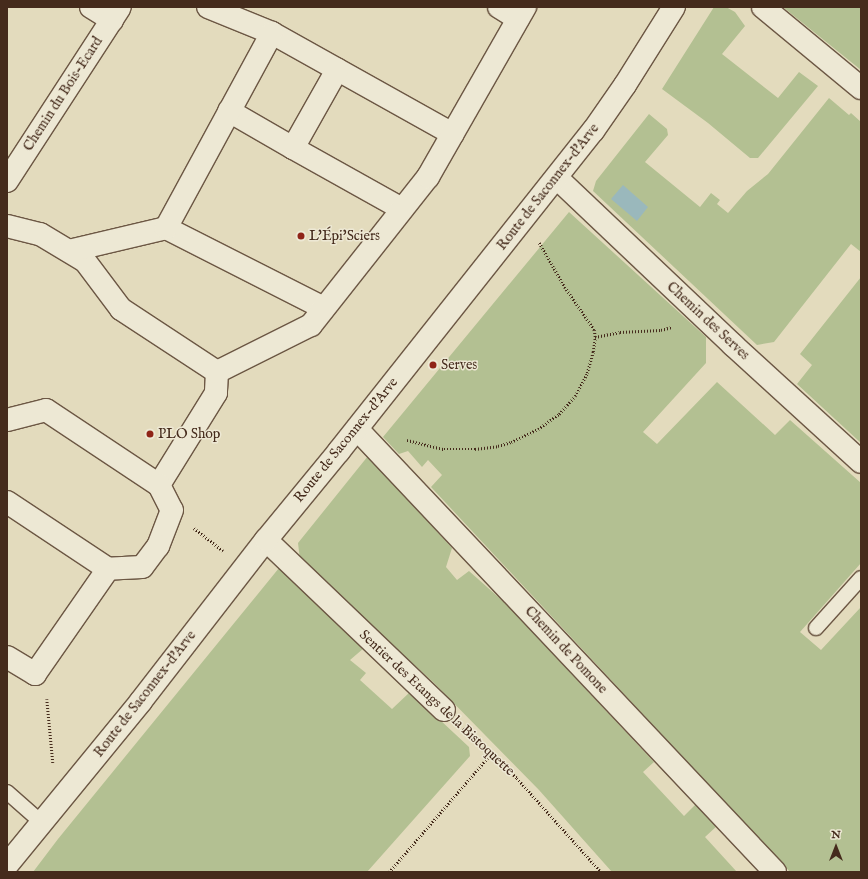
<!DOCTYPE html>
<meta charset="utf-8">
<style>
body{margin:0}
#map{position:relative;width:868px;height:879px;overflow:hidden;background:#e3dbbd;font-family:"IM FELL English",serif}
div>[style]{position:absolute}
.green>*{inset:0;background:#b3c092}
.water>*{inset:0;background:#9ab8bc}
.path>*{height:2.5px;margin-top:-1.25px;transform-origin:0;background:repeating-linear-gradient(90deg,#452b1c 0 1px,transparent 0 3px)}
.roads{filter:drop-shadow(1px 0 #6c5744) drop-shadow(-1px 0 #6c5744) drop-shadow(0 1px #6c5744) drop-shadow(0 -1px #6c5744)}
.service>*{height:14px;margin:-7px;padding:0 7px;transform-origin:7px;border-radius:7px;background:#ede8d4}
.pedestrian>*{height:22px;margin:-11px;padding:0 11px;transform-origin:11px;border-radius:11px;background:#ede8d4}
.minor>*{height:22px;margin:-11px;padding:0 11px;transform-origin:11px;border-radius:11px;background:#ede8d4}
.tertiary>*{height:22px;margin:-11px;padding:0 11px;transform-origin:11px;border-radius:11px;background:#ede8d4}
.dots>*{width:11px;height:11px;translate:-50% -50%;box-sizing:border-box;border:2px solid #ede8d4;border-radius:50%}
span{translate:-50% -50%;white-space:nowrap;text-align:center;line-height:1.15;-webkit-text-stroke:3px #ede8d4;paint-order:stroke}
.street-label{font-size:14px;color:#452b1c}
.poi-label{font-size:14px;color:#452b1c}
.left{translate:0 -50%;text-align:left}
.frame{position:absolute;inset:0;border:8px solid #452b1c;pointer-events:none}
.north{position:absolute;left:816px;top:827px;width:40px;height:40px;-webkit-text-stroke:3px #ede8d4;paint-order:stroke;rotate:0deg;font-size:11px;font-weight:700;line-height:16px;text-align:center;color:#452b1c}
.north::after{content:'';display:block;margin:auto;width:14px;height:18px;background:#452b1c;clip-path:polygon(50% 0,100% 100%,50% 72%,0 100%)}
</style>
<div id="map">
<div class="green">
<div style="clip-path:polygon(714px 7px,726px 7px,735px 12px,745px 26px,722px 54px,778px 98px,799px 72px,818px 86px,758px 158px,750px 158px,708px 123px,662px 89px)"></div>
<div style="clip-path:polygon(783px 7px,861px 7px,861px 70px,794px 16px)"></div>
<div style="clip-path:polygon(829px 98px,849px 115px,851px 113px,861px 122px,861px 252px,851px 244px,774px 342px,757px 345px,593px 191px,596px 181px,649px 114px,667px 129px,668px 135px,645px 162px,700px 207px,711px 193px,720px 200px,717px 204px,728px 213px,747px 191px,768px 174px)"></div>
<div style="clip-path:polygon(569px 212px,706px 337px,706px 363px,643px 432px,657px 444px,717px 382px,775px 435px,790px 420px,861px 483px,861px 563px,800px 632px,821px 650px,861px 607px,861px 872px,790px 872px,431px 487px,442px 475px,428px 460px,422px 467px,408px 451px,399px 454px,383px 437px)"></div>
<div style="clip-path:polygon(861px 277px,861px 443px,797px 384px,812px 365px,800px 354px)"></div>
<div style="clip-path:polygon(368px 456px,452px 548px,446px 567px,457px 580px,469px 571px,505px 603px,654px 762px,643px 772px,684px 816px,697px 803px,718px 825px,705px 837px,737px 872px,612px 872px,539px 790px,433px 682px,300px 560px,298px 543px)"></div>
<div style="clip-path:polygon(279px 568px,364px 648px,350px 660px,366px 673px,360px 680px,392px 709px,410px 692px,469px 747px,470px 756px,367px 872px,33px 872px,58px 839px)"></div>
</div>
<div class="water">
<div style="clip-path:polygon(623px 185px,648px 207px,637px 221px,611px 199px)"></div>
</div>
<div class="path">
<div style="left:595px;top:337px;width:25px;rotate:-11deg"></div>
<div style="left:620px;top:332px;width:41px;rotate:-2.8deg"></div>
<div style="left:661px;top:330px;width:11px;rotate:-15deg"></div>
<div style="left:407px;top:440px;width:38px;rotate:14deg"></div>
<div style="left:444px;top:449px;width:31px"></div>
<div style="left:475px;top:449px;width:23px;rotate:-7deg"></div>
<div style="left:498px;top:446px;width:14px;rotate:-17deg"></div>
<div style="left:511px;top:442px;width:30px;rotate:-26deg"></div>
<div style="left:538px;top:429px;width:26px;rotate:-36deg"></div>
<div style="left:559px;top:414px;width:24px;rotate:-48deg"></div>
<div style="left:575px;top:396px;width:26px;rotate:-62deg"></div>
<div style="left:587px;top:373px;width:22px;rotate:-74deg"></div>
<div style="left:593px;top:352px;width:15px;rotate:-82deg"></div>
<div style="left:595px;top:337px;width:7px;rotate:-98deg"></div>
<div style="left:594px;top:330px;width:51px;rotate:-124.6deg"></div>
<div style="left:565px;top:288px;width:52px;rotate:-120deg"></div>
<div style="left:194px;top:528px;width:37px;rotate:38deg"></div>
<div style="left:47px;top:699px;width:64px;rotate:84.6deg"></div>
<div style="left:463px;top:728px;width:74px;rotate:42.8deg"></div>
<div style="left:517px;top:778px;width:126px;rotate:48.2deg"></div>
<div style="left:389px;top:872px;width:155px;rotate:-49.2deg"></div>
</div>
<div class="roads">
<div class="service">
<div style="left:816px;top:628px;width:67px;rotate:-48deg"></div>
<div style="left:7px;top:792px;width:45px;rotate:41.4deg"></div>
</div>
<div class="pedestrian">
<div style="left:91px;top:7px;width:25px;rotate:32deg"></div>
<div style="left:208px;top:7px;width:69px;rotate:22.1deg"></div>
<div style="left:272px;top:33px;width:207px;rotate:29.2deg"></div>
<div style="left:499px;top:7px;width:22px;rotate:32deg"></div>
<div style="left:229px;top:111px;width:74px;rotate:30deg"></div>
<div style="left:293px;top:148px;width:90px;rotate:-60.6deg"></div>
<div style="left:293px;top:148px;width:125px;rotate:29.2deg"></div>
<div style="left:7px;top:181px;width:207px;rotate:-57deg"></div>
<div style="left:7px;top:226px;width:34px;rotate:14deg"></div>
<div style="left:40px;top:234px;width:52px;rotate:31deg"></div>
<div style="left:85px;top:261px;width:60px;rotate:53.1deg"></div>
<div style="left:121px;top:309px;width:115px;rotate:33.3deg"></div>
<div style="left:217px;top:372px;width:21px;rotate:93deg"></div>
<div style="left:216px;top:393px;width:108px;rotate:121.8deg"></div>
<div style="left:166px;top:228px;width:177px;rotate:26.9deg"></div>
<div style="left:69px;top:251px;width:100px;rotate:-13.3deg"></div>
<div style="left:166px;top:228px;width:222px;rotate:-61.5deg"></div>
<div style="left:217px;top:372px;width:105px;rotate:-26.6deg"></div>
<div style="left:311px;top:325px;width:189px;rotate:-51.7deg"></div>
<div style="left:428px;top:177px;width:196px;rotate:-60.3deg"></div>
<div style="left:7px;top:420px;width:40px;rotate:-14.4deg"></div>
<div style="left:46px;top:410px;width:136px;rotate:33.6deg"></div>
<div style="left:159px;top:485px;width:28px;rotate:63deg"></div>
<div style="left:172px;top:510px;width:39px;rotate:111deg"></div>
<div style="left:158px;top:546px;width:26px;rotate:127deg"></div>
<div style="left:142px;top:567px;width:34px;rotate:177deg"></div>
<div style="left:108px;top:569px;width:121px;rotate:-146.4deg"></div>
<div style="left:7px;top:657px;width:33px;rotate:31deg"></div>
<div style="left:35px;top:674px;width:128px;rotate:-55.2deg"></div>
</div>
<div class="minor">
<div style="left:763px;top:7px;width:127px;rotate:39.6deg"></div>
<div style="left:557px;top:178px;width:243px;rotate:43.5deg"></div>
<div style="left:733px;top:345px;width:173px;rotate:42.4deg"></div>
<div style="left:357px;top:429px;width:609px;rotate:46.66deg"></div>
<div style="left:266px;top:540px;width:246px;rotate:43.7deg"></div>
</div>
<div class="tertiary">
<div style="left:7px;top:865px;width:212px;rotate:-50.7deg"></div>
<div style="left:141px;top:701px;width:204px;rotate:-52.2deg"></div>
<div style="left:266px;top:540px;width:115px;rotate:-50.6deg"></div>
<div style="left:339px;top:451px;width:409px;rotate:-51.6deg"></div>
<div style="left:593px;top:131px;width:56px;rotate:-55.2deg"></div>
<div style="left:625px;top:85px;width:92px;rotate:-57.9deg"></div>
</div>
</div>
<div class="dots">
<div style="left:301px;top:236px;background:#8f2418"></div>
<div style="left:433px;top:365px;background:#8f2418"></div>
<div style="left:150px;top:434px;background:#8f2418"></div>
</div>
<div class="street-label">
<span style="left:63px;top:94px;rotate:-57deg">Chemin du Bois-Ecard</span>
<span style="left:548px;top:187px;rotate:-52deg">Route de Saconnex-d'Arve</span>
<span style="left:708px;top:321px;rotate:43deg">Chemin des Serves</span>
<span style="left:346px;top:440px;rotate:-51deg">Route de Saconnex-d'Arve</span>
<span style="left:566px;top:650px;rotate:47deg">Chemin de Pomone</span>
<span style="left:145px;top:694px;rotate:-52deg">Route de Saconnex-d'Arve</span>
<span style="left:437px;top:703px;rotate:43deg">Sentier des Etangs de la Bistoquette</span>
</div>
<div class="poi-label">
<span class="left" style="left:309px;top:236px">L'Épi'Sciers</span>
<span class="left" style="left:441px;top:365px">Serves</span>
<span class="left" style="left:158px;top:434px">PLO Shop</span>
</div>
<div class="frame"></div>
<div class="north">N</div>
</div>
